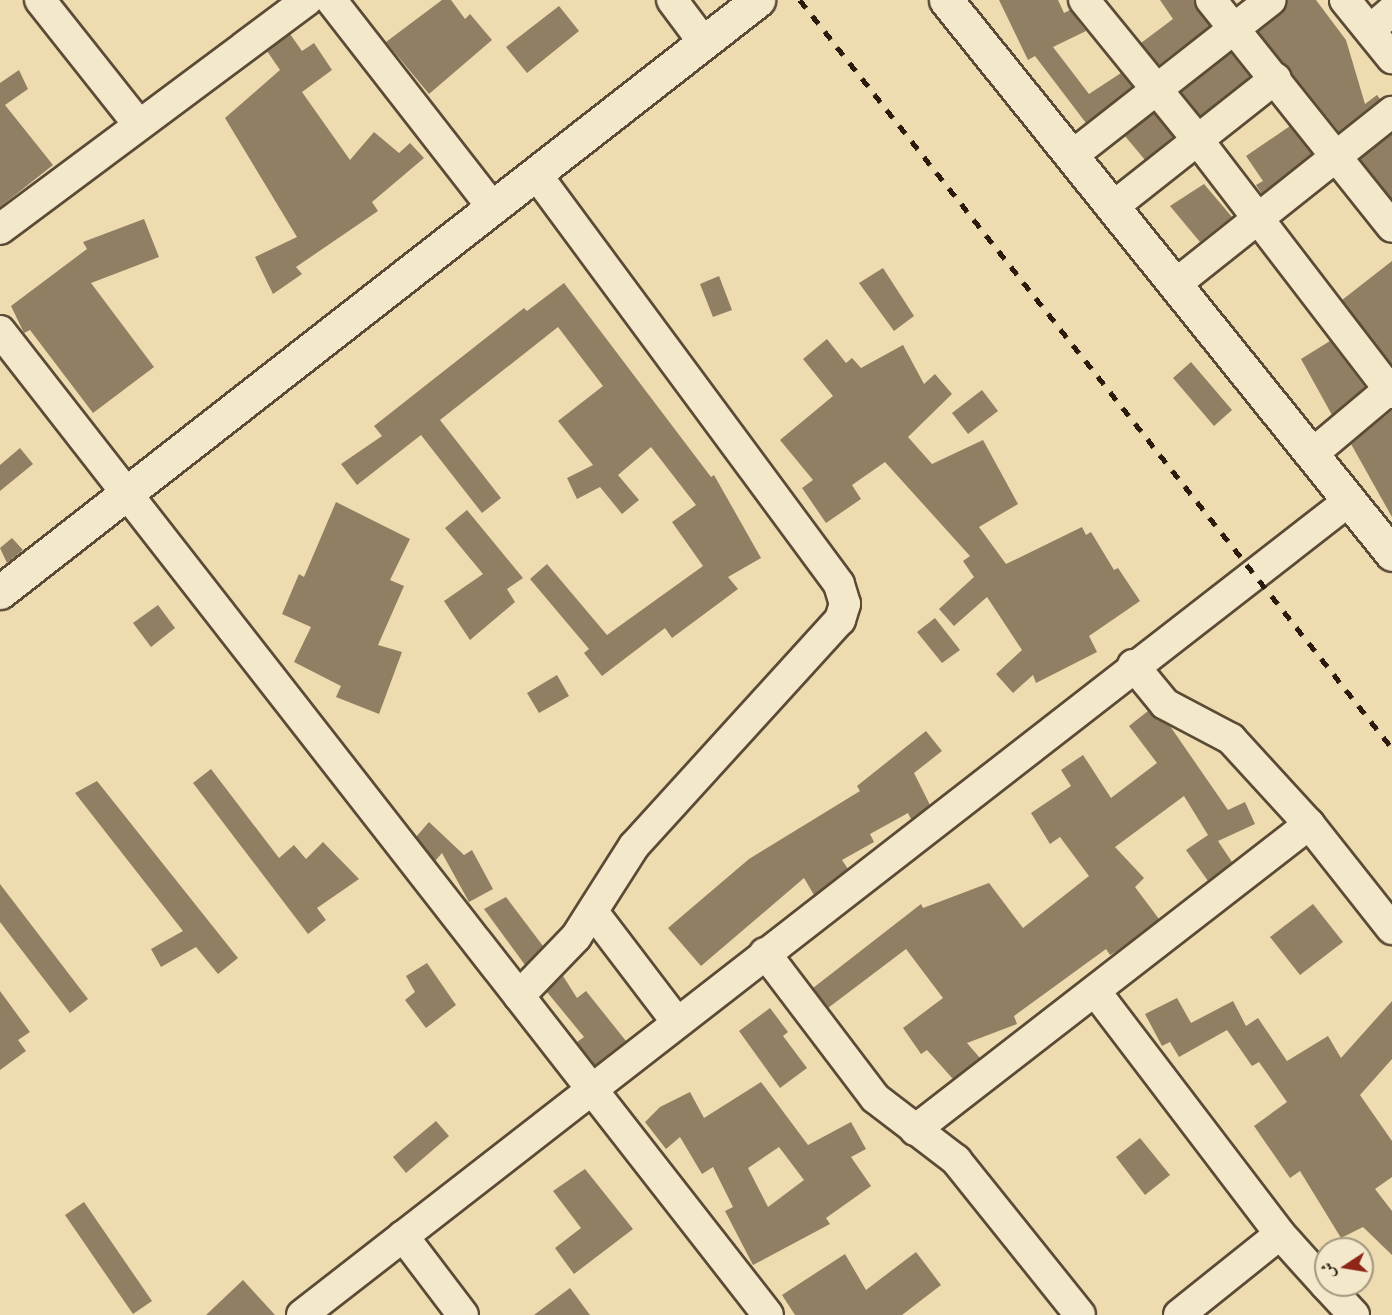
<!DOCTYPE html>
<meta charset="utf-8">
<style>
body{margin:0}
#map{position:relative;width:1392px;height:1315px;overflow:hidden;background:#eedbaf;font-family:"EB Garamond",Amiri,serif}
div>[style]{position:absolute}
.building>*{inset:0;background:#907f62}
.roads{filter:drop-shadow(2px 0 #5b4b36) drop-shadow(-2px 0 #5b4b36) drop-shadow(0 2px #5b4b36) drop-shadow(0 -2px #5b4b36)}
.street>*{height:30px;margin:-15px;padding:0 15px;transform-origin:15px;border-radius:15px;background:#f4e8cb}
.secondary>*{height:33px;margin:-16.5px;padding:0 16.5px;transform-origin:16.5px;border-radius:16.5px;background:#f4e8cb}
.rail>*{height:4.5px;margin-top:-2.25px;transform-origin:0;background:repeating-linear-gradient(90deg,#2a1b0e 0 10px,transparent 0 20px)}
span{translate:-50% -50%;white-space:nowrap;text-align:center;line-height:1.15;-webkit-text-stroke:6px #f4e8cb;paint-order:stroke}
.north{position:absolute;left:1314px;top:1237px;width:60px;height:60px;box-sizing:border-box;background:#f4e8cb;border:2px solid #a3967f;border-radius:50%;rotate:258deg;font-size:16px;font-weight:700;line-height:24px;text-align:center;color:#2a1b0e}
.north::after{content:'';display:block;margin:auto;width:21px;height:27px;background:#8f2418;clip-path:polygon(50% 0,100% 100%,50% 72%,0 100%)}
</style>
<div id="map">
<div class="building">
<div style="clip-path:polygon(442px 0,451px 0,465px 19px,470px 14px,492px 40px,429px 94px,386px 42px)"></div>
<div style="clip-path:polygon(999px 0,1058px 0,1064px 13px,1070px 10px,1086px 31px,1053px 47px,1089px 94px,1121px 73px,1132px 87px,1086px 123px,1035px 56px,1028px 60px)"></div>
<div style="clip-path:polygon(1160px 0,1194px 0,1210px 26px,1159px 65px,1141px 43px,1173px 19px)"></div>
<div style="clip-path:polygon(1288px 0,1316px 0,1346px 40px,1365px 104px,1377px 95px,1380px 99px,1339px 132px,1258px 32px,1282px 13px)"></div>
<div style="clip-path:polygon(559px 6px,579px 31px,527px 73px,506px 47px)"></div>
<div style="clip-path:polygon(290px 34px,302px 51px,314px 43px,332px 70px,302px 92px,350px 160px,374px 132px,399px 153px,410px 143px,424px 158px,372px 202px,378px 211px,296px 267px,302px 274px,273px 294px,255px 257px,297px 237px,225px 118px,280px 70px,267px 51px)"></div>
<div style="clip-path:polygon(1231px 53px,1250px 77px,1200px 116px,1181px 92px)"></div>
<div style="clip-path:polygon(19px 70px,28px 89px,5px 105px,53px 165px,0 207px,0 83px)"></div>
<div style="clip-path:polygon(1154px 113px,1173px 137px,1145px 160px,1125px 136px)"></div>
<div style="clip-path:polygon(1290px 126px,1312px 154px,1262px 194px,1256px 185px,1263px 181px,1246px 156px)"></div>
<div style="clip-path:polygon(1392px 134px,1392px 199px,1360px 159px)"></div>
<div style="clip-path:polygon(1204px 184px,1232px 217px,1200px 242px,1170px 206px)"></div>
<div style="clip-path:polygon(144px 219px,159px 257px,91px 283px,154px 367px,93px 413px,30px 330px,24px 333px,11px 306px,87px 249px,83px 242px)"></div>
<div style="clip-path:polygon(1392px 261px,1392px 365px,1342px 300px)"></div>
<div style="clip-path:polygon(883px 268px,914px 316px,894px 331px,859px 283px)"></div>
<div style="clip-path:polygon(719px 276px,732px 310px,713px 317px,700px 284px)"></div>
<div style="clip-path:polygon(564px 283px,711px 477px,714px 475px,761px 558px,728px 577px,738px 589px,672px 638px,665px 628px,602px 676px,584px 653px,589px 649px,530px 579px,547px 564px,607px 635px,703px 566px,672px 522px,696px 505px,651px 447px,618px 475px,639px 500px,622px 514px,600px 487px,577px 499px,567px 478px,593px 465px,558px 421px,603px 386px,558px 327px,440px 420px,501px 498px,482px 513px,421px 435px,357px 485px,341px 464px,382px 436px,374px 426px,524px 308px,527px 311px)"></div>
<div style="clip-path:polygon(827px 339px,846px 363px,852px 358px,861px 368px,903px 345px,924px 384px,935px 374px,952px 394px,908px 437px,932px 464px,983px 440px,1018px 504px,979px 527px,1006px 564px,1082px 527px,1086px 535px,1091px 532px,1114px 570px,1118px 568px,1140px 601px,1089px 636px,1097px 652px,1036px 683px,1033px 675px,1013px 693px,996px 674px,1022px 650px,987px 597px,954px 626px,939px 609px,974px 577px,963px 561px,970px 556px,885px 462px,852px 485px,861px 499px,826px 523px,802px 488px,813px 480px,780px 440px,833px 396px,803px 359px)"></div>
<div style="clip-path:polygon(1330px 341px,1365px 387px,1332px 415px,1301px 359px)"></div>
<div style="clip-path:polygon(1191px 362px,1232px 410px,1214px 426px,1173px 378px)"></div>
<div style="clip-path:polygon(982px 390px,998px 411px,968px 434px,952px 413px)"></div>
<div style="clip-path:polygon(1392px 410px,1392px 517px,1351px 444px)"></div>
<div style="clip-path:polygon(20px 448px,33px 464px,0 491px,0 465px)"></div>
<div style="clip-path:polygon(336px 502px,410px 539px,390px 580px,404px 586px,378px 645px,402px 652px,379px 714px,336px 697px,341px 686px,294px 662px,311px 627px,282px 614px,299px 574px,304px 577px)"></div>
<div style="clip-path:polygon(467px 510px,523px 578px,507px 589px,515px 602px,470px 640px,444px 601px,483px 574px,445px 528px)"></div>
<div style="clip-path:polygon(12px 538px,23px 550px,7px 563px,0 548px)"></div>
<div style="clip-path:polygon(158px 605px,175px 628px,151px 647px,133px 623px)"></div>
<div style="clip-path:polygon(935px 618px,960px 650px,942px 663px,917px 632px)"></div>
<div style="clip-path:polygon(557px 675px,569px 696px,539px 713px,527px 693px)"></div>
<div style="clip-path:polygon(1148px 711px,1170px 726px,1228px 810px,1245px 802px,1255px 824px,1218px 841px,1232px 862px,1208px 881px,1186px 850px,1208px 835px,1184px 796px,1115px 847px,1144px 878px,1135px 887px,1159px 919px,1117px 951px,1110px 955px,1106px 949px,1014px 1016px,1017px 1024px,967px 1043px,980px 1058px,953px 1079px,927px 1050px,921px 1054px,903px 1028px,943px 998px,906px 949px,828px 1008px,813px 988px,921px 904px,923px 908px,989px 883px,1023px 928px,1089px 876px,1060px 837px,1050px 844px,1031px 813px,1071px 786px,1061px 770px,1083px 755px,1111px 798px,1157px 763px,1129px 726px)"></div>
<div style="clip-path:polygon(926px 731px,942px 751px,914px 773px,930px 805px,911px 819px,908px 813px,870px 834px,874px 842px,842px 860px,848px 869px,814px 895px,804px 878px,701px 966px,668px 928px,749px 859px,860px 791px,857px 786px)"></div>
<div style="clip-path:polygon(211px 769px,279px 858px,294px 845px,306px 859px,323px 842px,359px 879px,317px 908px,326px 920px,308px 934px,193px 783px)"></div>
<div style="clip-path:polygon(97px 781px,238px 958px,218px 974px,196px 947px,161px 967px,151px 949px,183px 931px,75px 793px)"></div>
<div style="clip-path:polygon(429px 822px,464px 855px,472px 850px,493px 889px,469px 902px,442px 853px,435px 861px,416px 837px)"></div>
<div style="clip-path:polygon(0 884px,88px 999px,70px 1013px,0 922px)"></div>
<div style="clip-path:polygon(506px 897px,543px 946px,525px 965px,484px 909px)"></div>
<div style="clip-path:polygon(1313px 904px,1343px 942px,1300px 975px,1270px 937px)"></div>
<div style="clip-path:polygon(427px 963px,456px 1005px,426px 1028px,405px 1000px,415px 992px,406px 976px)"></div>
<div style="clip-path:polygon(563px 976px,577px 998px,586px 991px,626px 1041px,595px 1065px,577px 1042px,584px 1037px,547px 992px)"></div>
<div style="clip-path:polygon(0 991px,30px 1032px,18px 1040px,26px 1051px,0 1070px)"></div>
<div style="clip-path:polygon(1177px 998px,1191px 1023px,1233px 1001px,1246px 1026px,1258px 1018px,1287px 1061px,1328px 1036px,1341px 1058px,1392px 1001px,1392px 1059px,1360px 1095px,1392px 1141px,1392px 1177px,1375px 1189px,1392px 1211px,1392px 1255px,1363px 1227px,1341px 1238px,1300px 1171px,1290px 1178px,1254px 1126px,1287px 1102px,1259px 1062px,1252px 1066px,1227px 1030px,1179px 1057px,1170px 1042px,1162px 1046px,1145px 1014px)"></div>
<div style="clip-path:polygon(770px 1008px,788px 1032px,783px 1036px,807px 1068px,780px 1088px,739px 1031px)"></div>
<div style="clip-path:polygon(evenodd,761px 1082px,808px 1145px,851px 1122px,866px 1149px,851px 1157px,871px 1186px,826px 1218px,830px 1224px,753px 1265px,725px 1211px,733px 1207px,713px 1167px,702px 1174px,680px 1137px,666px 1149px,645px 1122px,660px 1107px,690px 1092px,704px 1118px,761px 1082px,779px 1147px,804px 1180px,768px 1207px,748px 1168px,779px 1147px)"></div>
<div style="clip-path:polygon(436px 1121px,449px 1136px,406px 1173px,393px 1157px)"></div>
<div style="clip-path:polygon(1140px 1138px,1170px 1175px,1145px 1195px,1116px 1157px)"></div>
<div style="clip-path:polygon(585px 1169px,633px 1229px,574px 1274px,555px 1248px,581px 1228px,553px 1191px)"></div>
<div style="clip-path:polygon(84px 1202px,152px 1301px,133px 1314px,65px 1215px)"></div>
<div style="clip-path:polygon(916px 1252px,941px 1285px,902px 1315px,795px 1315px,782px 1295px,845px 1254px,866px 1290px)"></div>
<div style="clip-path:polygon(243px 1280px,275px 1315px,206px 1315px)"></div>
<div style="clip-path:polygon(570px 1288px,590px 1315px,534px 1315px)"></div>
</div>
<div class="roads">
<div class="street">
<div style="left:40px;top:0;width:159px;rotate:51.6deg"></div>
<div style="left:331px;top:0;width:264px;rotate:52.1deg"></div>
<div style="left:672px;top:0;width:54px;rotate:53.3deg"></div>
<div style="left:1084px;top:0;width:179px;rotate:50.9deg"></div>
<div style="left:1197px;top:139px;width:320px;rotate:52.5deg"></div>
<div style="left:1211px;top:0;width:290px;rotate:51.4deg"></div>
<div style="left:1345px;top:0;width:75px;rotate:51deg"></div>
<div style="left:1370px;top:30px;width:29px;rotate:-41deg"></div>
<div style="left:1073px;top:155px;width:251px;rotate:-38.1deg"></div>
<div style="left:1114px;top:206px;width:206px;rotate:-38.3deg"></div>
<div style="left:0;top:229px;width:383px;rotate:-36.7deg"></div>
<div style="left:1177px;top:283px;width:275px;rotate:-38.5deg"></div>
<div style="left:0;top:331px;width:1248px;rotate:52.03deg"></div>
<div style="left:1311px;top:455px;width:106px;rotate:-40deg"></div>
<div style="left:1133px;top:665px;width:50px;rotate:50.6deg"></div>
<div style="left:1165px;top:704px;width:75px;rotate:27.9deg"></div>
<div style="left:1231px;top:739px;width:115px;rotate:47.5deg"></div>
<div style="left:1309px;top:824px;width:134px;rotate:51.7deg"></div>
<div style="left:593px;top:912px;width:137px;rotate:52.7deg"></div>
<div style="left:765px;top:953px;width:182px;rotate:52.8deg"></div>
<div style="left:875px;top:1098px;width:102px;rotate:37.4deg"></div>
<div style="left:956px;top:1160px;width:198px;rotate:51.3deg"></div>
<div style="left:1095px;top:991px;width:305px;rotate:52.7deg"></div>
<div style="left:1280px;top:1234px;width:69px;rotate:48deg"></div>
<div style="left:519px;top:996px;width:82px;rotate:-46deg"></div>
<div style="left:576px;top:937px;width:108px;rotate:-57.5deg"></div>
<div style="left:634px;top:846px;width:306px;rotate:-47.7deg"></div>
<div style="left:840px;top:620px;width:17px;rotate:-73deg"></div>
<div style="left:845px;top:604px;width:21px;rotate:-107deg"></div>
<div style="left:839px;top:584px;width:510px;rotate:-126.47deg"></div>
<div style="left:915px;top:1130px;width:499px;rotate:-37.8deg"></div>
<div style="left:403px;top:1236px;width:99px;rotate:52.8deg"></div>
<div style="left:1326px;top:1285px;width:41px;rotate:47deg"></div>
<div style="left:302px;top:1315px;width:1328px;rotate:-37.87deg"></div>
<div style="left:1179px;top:1315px;width:129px;rotate:-38.7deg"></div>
</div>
<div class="secondary">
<div style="left:946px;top:0;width:711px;rotate:51.16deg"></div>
<div style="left:0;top:592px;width:962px;rotate:-37.99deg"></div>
</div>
</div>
<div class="rail">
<div style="left:800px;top:0;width:954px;rotate:51.64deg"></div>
</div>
<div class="north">ش</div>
</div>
